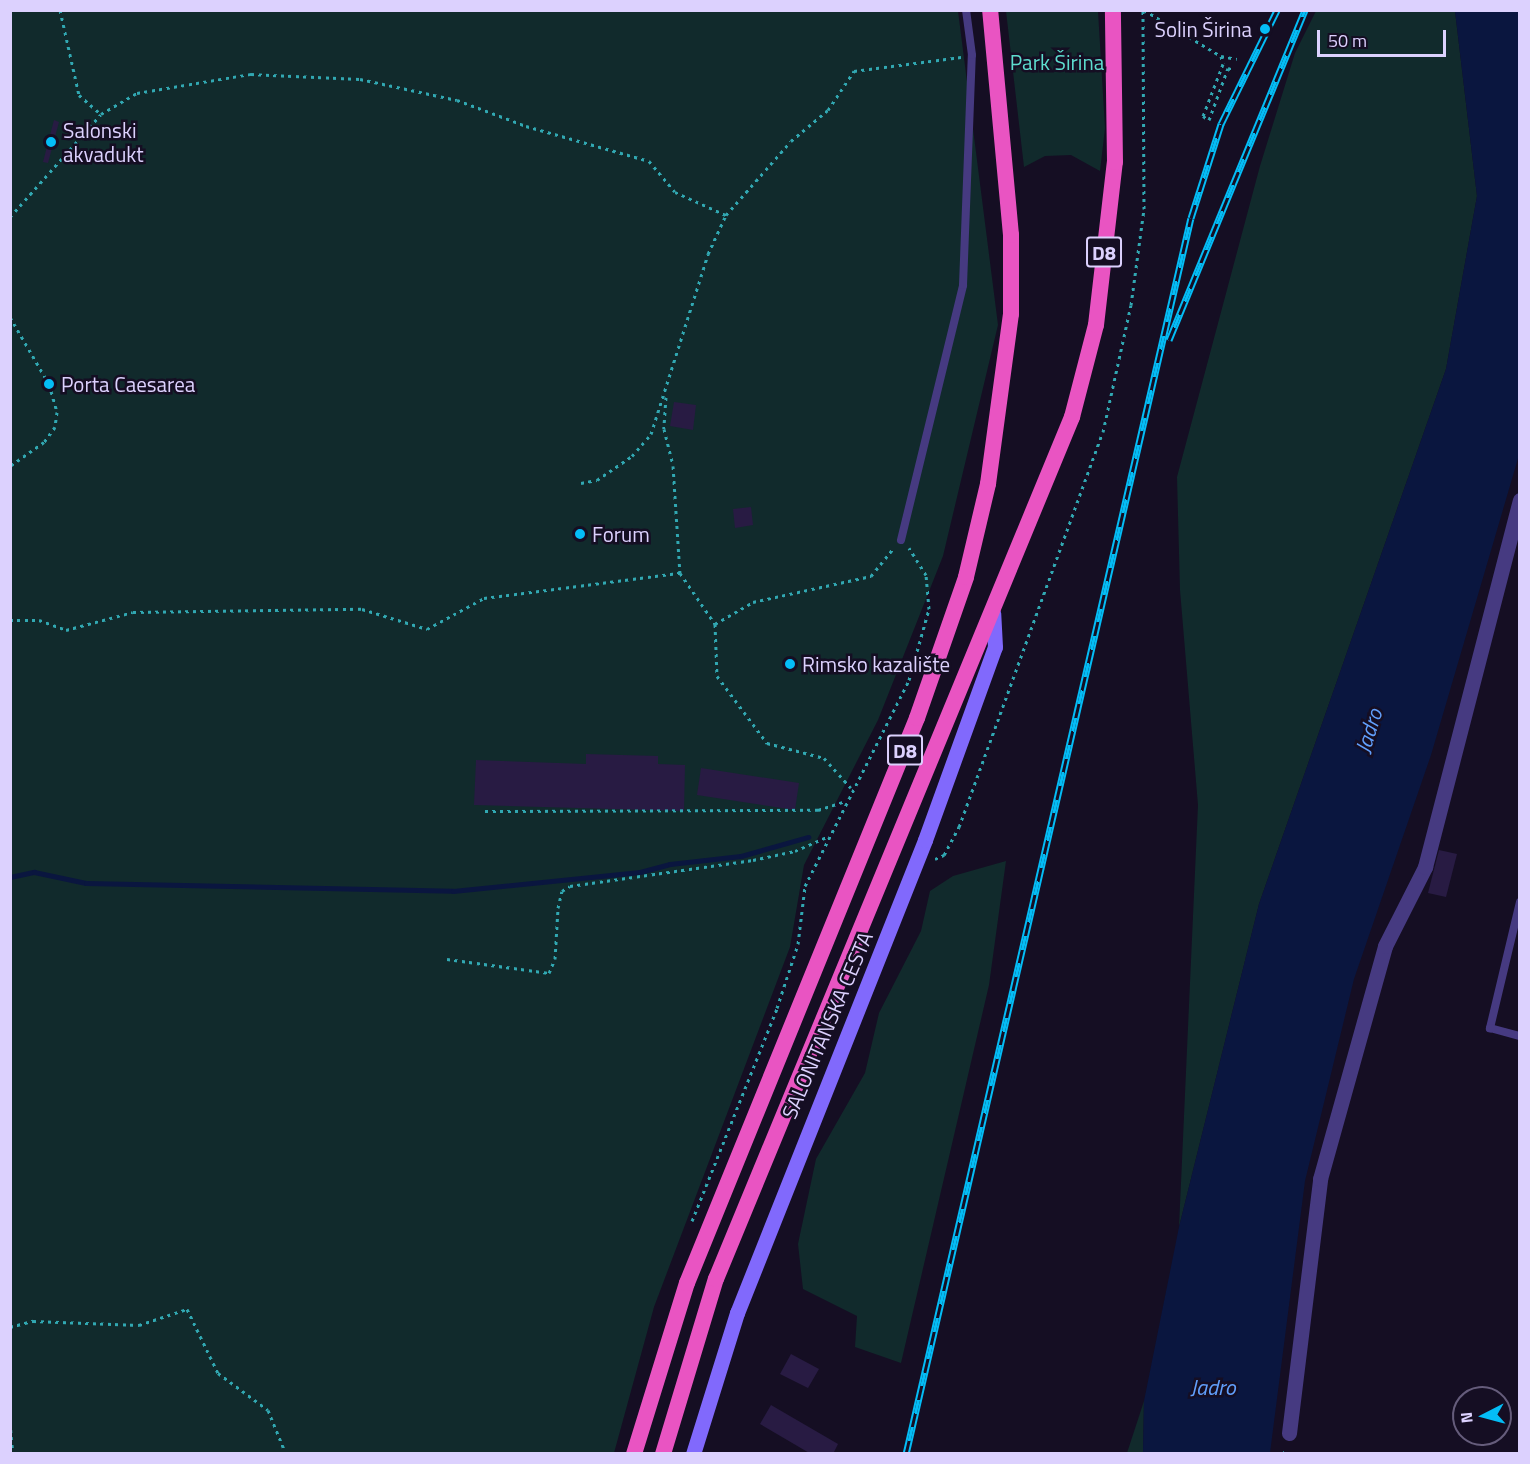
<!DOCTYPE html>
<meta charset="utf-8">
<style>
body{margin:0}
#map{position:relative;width:1530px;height:1464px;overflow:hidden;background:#150e23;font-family:"Titillium Web",sans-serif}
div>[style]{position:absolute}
.green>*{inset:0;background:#112a2c}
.water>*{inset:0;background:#0a163f}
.stream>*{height:5px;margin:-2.5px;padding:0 2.5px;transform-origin:2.5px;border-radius:2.5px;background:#0a163f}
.building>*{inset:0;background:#281b43}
.path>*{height:3px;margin-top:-1.5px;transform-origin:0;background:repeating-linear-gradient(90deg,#31a8b2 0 3px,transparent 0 7.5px)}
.service>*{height:8px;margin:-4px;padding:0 4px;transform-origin:4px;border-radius:4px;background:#463a81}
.minor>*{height:15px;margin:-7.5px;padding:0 7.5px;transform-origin:7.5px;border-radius:7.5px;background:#463a81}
.secondary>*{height:15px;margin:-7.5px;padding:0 7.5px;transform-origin:7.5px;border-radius:7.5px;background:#8169fc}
.trunk>*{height:16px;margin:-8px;padding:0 8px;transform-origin:8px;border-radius:8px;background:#e954c2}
.rail>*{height:7px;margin-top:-3.5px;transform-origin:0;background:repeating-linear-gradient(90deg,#150e23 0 14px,#04bdf6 0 28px);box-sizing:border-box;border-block:2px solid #04bdf6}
.dots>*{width:16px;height:16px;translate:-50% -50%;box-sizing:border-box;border:3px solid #150e23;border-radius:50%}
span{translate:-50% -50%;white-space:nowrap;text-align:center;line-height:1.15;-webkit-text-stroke:5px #150e23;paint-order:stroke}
.shield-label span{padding:2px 4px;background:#150e23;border:2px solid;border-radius:4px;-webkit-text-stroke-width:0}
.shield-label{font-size:20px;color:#dcd1fe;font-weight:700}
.poi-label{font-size:21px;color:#dcd1fe}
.right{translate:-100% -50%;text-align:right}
.left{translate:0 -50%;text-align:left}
.park-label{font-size:21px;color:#5eddcf}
.street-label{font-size:21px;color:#dcd1fe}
.water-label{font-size:22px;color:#619ffc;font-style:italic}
.frame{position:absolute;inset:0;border:12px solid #dcd1fe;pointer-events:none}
.north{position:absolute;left:1452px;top:1386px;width:60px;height:60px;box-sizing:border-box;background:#150e23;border:2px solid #655c7b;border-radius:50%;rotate:264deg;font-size:16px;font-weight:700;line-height:24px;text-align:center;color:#dcd1fe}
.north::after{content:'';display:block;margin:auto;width:21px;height:27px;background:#04bdf6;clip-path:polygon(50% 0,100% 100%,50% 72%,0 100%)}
.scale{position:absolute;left:1317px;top:30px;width:129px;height:27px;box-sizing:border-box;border:3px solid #dcd1fe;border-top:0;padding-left:8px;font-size:18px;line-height:21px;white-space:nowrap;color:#dcd1fe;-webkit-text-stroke:4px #150e23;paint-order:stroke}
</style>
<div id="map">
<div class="green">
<div style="clip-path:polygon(11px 11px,958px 11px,998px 325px,943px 556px,878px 720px,804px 865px,790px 947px,654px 1307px,614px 1453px,11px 1453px)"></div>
<div style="clip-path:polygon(1006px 11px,1098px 11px,1105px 128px,1100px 171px,1071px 155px,1045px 156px,1024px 167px)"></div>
<div style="clip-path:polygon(1316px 11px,1455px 11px,1477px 196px,1446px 369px,1259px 904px,1179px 1227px,1198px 805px,1180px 590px,1177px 477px,1260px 166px,1295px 53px)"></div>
<div style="clip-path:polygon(1006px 861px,989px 985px,901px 1363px,855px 1347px,857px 1316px,803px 1289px,798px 1244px,816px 1159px,865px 1073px,879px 1013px,921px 931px,930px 891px,953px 876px)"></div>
<div style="clip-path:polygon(1144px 1401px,1143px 1453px,1127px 1453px)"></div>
</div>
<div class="water">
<div style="clip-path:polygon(1455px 11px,1519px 11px,1519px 455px,1431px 755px,1354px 979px,1305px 1181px,1270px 1453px,1143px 1453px,1144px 1401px,1179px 1227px,1259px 904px,1446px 369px,1477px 196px)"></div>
</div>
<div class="stream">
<div style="left:10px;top:877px;width:25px;rotate:-12deg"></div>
<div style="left:34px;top:872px;width:53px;rotate:11.9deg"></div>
<div style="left:86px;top:883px;width:367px;rotate:1.2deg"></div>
<div style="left:453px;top:891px;width:188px;rotate:-5.8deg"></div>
<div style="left:640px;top:872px;width:31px;rotate:-15deg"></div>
<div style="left:670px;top:864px;width:71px;rotate:-6.4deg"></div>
<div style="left:741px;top:856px;width:70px;rotate:-15.8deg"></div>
</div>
<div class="building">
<div style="clip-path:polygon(54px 120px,59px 122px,48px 163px,43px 162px)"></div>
<div style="clip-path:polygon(674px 402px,696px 405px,693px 430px,670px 426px)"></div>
<div style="clip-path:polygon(751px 507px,753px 525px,735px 528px,733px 509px)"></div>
<div style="clip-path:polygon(586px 754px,658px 756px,658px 764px,685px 765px,684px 811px,474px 805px,476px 760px,586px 764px)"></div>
<div style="clip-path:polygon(701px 768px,799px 783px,795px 810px,697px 795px)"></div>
<div style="clip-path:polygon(1439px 850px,1457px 854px,1446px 897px,1428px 893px)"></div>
<div style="clip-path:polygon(791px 1354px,819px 1369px,808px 1388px,780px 1374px)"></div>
<div style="clip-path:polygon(771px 1405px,838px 1444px,833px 1454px,811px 1454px,760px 1424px)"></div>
</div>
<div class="path">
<div style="left:60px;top:10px;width:87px;rotate:77.4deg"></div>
<div style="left:79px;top:95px;width:29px;rotate:41deg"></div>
<div style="left:1144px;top:10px;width:90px;rotate:30.9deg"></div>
<div style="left:1221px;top:56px;width:8px;rotate:76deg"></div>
<div style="left:1223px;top:64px;width:56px;rotate:111deg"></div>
<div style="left:1203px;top:116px;width:7px;rotate:34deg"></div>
<div style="left:1209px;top:120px;width:55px;rotate:-69.9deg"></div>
<div style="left:1228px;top:68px;width:5px;rotate:22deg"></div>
<div style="left:1221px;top:56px;width:16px;rotate:11deg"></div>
<div style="left:10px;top:217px;width:137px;rotate:-48.5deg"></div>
<div style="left:101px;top:114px;width:42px;rotate:-30.3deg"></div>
<div style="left:137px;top:93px;width:116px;rotate:-9.5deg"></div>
<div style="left:251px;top:74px;width:109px;rotate:2.6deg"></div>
<div style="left:360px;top:79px;width:99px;rotate:12.2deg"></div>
<div style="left:457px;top:100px;width:74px;rotate:20.6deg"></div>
<div style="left:526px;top:126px;width:128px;rotate:15.9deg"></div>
<div style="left:649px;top:161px;width:40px;rotate:50deg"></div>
<div style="left:675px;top:192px;width:56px;rotate:24.3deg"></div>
<div style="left:726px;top:215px;width:98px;rotate:-48.7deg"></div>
<div style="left:791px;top:141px;width:48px;rotate:-40deg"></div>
<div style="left:828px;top:110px;width:47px;rotate:-56.3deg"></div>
<div style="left:854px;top:71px;width:108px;rotate:-7.5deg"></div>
<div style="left:10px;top:317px;width:78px;rotate:59.8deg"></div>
<div style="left:49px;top:384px;width:29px;rotate:74deg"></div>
<div style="left:57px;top:412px;width:15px;rotate:98deg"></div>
<div style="left:55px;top:427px;width:19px;rotate:126deg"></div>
<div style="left:44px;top:442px;width:42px;rotate:144.8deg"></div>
<div style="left:666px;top:397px;width:32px;rotate:94deg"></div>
<div style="left:664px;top:429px;width:38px;rotate:76deg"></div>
<div style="left:673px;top:466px;width:107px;rotate:86.3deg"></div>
<div style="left:680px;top:573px;width:62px;rotate:55.5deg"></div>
<div style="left:715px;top:624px;width:52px;rotate:87.8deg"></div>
<div style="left:717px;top:676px;width:84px;rotate:53.3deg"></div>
<div style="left:767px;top:743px;width:59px;rotate:14.7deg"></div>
<div style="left:824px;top:758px;width:40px;rotate:48deg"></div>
<div style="left:581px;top:483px;width:16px;rotate:-11deg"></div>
<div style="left:597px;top:480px;width:42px;rotate:-34.4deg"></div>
<div style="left:632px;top:456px;width:29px;rotate:-49deg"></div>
<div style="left:651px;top:434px;width:189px;rotate:-72.4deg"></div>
<div style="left:708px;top:254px;width:43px;rotate:-65.2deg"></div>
<div style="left:10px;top:620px;width:29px"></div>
<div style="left:39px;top:620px;width:29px;rotate:20deg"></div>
<div style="left:66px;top:630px;width:69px;rotate:-15deg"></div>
<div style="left:133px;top:612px;width:229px;rotate:-0.8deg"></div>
<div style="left:362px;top:609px;width:68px;rotate:17.1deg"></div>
<div style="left:427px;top:629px;width:65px;rotate:-28.5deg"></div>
<div style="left:484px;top:598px;width:198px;rotate:-7.3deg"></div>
<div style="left:715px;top:624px;width:44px;rotate:-30.1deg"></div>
<div style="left:753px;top:602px;width:121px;rotate:-12.4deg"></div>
<div style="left:871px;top:576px;width:36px;rotate:-51deg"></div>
<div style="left:485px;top:811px;width:333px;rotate:-0.2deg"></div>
<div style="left:818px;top:810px;width:28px;rotate:-18deg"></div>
<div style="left:935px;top:859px;width:10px;rotate:-24deg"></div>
<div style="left:944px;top:855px;width:32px;rotate:-62deg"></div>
<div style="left:959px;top:827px;width:420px;rotate:-70deg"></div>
<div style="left:1103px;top:432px;width:130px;rotate:-77.6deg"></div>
<div style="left:1131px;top:305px;width:97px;rotate:-82.3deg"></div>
<div style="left:1144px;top:209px;width:199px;rotate:-90.3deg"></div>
<div style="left:447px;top:959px;width:103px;rotate:7.8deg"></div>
<div style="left:549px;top:973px;width:15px;rotate:-67deg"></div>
<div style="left:555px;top:959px;width:51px;rotate:-86.6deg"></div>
<div style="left:558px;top:908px;width:17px;rotate:-77deg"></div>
<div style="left:562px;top:891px;width:9px;rotate:-32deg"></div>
<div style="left:570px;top:886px;width:185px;rotate:-8.1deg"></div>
<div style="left:753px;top:860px;width:43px;rotate:-12.1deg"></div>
<div style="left:795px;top:851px;width:35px;rotate:-24deg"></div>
<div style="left:692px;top:1221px;width:229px;rotate:-68.2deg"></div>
<div style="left:777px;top:1008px;width:67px;rotate:-71.8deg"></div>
<div style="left:798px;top:944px;width:58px;rotate:-83.1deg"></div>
<div style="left:805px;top:886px;width:231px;rotate:-63.2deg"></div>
<div style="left:909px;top:680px;width:74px;rotate:-74.3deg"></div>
<div style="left:929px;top:609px;width:34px;rotate:-95deg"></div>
<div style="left:926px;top:575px;width:32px;rotate:-122deg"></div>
<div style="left:10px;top:1327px;width:24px;rotate:-15deg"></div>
<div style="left:33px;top:1321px;width:106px;rotate:2.2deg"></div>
<div style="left:139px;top:1325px;width:51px;rotate:-18.4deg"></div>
<div style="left:187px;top:1309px;width:71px;rotate:64.2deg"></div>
<div style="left:218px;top:1373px;width:62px;rotate:36.5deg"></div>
<div style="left:268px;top:1410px;width:48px;rotate:67.8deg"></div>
<div style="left:10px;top:1422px;width:32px;rotate:85deg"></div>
<div style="left:1284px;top:1454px;width:7px;rotate:-74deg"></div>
</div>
<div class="service">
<div style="left:901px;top:540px;width:262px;rotate:-76.3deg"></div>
<div style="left:963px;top:285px;width:230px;rotate:-87.8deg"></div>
<div style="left:972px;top:55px;width:45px;rotate:-97.6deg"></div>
<div style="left:1520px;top:902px;width:130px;rotate:103.4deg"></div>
<div style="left:1490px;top:1028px;width:31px;rotate:15deg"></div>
</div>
<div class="minor">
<div style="left:1289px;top:1433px;width:256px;rotate:-83deg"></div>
<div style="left:1320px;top:1179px;width:242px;rotate:-74.4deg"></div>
<div style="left:1385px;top:946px;width:89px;rotate:-63.1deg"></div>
<div style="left:1425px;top:867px;width:379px;rotate:-75.5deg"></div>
</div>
<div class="secondary">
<div style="left:693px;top:1454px;width:148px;rotate:-72.7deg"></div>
<div style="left:737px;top:1313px;width:509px;rotate:-68.32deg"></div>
<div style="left:925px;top:840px;width:205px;rotate:-70.1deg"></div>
<div style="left:995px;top:647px;width:34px;rotate:-93deg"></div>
</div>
<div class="trunk">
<div style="left:634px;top:1454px;width:179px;rotate:-72.8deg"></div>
<div style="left:687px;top:1283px;width:610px;rotate:-67.85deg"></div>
<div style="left:917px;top:718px;width:149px;rotate:-70.8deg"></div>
<div style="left:966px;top:577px;width:96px;rotate:-76.7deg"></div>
<div style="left:988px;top:484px;width:172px;rotate:-82.3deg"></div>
<div style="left:1011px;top:314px;width:79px;rotate:-90deg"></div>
<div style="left:1011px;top:235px;width:226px;rotate:-95.3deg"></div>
<div style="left:663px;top:1454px;width:183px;rotate:-73.2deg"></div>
<div style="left:716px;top:1279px;width:933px;rotate:-67.56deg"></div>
<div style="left:1072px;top:417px;width:95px;rotate:-75.4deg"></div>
<div style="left:1096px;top:325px;width:164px;rotate:-83.4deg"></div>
<div style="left:1115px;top:162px;width:152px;rotate:-90.8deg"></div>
</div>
<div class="rail">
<div style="left:1169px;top:340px;width:357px;rotate:-67.6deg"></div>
<div style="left:906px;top:1454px;width:1268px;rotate:-77.02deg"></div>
<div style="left:1191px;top:218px;width:99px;rotate:-72.3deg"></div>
<div style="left:1221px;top:124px;width:127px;rotate:-63.8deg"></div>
</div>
<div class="dots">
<div style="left:1265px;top:29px;background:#04bdf6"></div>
<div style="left:51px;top:142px;background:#04bdf6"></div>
<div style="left:49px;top:384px;background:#04bdf6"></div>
<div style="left:580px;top:534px;background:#04bdf6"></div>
<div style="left:790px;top:664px;background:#04bdf6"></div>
</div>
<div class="shield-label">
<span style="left:1104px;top:252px">D8</span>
<span style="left:905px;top:750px">D8</span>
</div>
<div class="poi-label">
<span class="right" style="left:1252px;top:29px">Solin Širina</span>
<span class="left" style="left:63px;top:142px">Salonski<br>akvadukt</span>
<span class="left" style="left:61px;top:384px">Porta Caesarea</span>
<span class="left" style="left:592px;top:534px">Forum</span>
<span class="left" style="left:802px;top:664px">Rimsko kazalište</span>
</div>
<div class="park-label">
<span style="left:1057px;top:62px">Park Širina</span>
</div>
<div class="street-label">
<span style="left:827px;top:1025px;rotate:-67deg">SALONITANSKA CESTA</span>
</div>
<div class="water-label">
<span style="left:1369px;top:731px;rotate:-73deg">Jadro</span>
<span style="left:1213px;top:1388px">Jadro</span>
</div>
<div class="frame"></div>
<div class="north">N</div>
<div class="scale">50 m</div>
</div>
